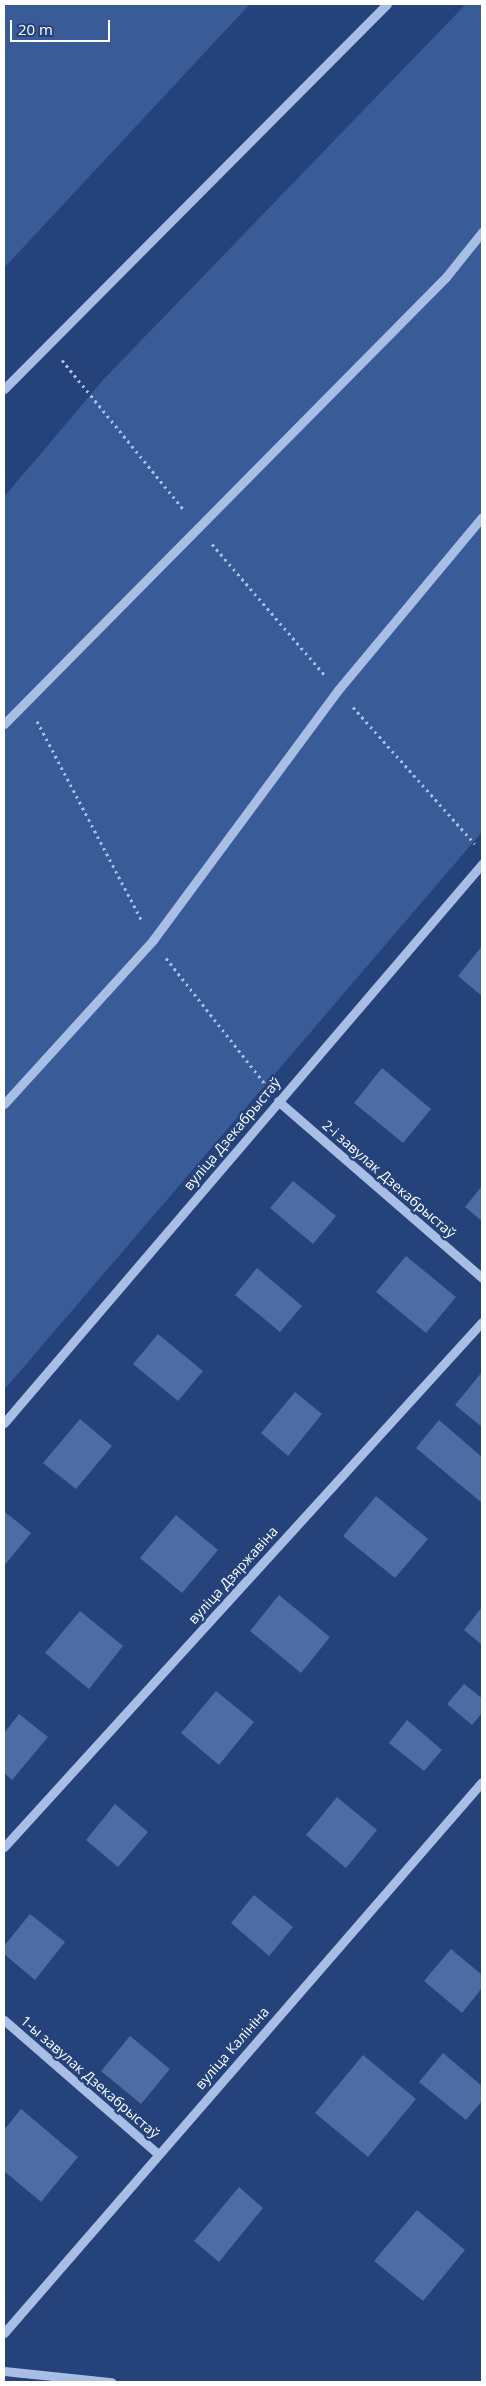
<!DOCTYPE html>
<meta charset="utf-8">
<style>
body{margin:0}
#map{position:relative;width:486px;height:2386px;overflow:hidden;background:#25427a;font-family:"Open Sans",sans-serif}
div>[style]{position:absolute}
.green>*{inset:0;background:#395b98}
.building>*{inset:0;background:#4d6ca3}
.path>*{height:3px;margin-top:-1.5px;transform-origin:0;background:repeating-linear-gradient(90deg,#a8bee4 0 2.5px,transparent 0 6.5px)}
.minor>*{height:9px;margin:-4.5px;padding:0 4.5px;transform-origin:4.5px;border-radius:4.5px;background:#a8bee4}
span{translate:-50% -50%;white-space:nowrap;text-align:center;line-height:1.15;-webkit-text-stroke:4.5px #25427a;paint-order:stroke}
.street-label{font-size:14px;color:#fff}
.frame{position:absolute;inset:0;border:5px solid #fff;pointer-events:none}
.scale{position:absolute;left:10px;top:20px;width:100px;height:22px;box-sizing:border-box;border:2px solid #fff;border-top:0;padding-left:6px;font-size:15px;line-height:18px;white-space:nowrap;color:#fff;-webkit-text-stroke:4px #25427a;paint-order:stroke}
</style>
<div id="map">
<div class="green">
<div style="clip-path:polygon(4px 4px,250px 4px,4px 268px)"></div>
<div style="clip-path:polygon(466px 4px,482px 4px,482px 832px,4px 1390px,4px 497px,103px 380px)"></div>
</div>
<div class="building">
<div style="clip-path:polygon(482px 946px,482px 996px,458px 976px)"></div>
<div style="clip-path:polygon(382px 1068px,431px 1109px,403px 1143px,354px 1103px)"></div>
<div style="clip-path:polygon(293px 1181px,336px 1216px,313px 1244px,270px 1208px)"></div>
<div style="clip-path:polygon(482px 1186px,482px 1221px,465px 1207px)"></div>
<div style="clip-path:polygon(406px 1256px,456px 1297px,426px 1333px,376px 1292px)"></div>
<div style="clip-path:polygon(257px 1268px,302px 1306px,280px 1332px,235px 1295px)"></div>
<div style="clip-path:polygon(158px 1334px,203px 1371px,178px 1401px,133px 1364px)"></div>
<div style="clip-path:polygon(482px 1372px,482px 1427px,455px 1405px)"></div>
<div style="clip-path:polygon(295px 1392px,322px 1414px,288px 1456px,261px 1433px)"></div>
<div style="clip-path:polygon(80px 1419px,112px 1446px,76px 1489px,43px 1463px)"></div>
<div style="clip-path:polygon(439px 1420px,482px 1457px,482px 1503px,416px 1448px)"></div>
<div style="clip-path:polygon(376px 1496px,428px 1539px,395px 1578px,343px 1536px)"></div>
<div style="clip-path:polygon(5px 1512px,31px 1533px,4px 1566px,4px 1513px)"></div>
<div style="clip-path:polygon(176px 1515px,218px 1550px,182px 1593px,140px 1558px)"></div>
<div style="clip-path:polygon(279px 1595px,330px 1637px,301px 1673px,250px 1631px)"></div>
<div style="clip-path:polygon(482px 1607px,482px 1645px,464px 1630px)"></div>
<div style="clip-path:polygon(80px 1611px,123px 1646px,89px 1689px,45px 1653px)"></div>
<div style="clip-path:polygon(464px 1684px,482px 1698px,482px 1713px,472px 1725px,447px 1704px)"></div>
<div style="clip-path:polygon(216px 1691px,254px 1722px,219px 1765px,181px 1733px)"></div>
<div style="clip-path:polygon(19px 1714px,48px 1737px,12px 1780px,4px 1773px,4px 1733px)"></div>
<div style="clip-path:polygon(407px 1720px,442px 1750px,424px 1771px,389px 1743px)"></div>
<div style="clip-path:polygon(337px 1797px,377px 1830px,346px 1868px,306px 1835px)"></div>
<div style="clip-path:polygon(115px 1804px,148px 1832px,118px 1867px,86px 1840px)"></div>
<div style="clip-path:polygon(254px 1895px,293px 1927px,269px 1956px,231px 1923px)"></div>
<div style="clip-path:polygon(30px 1914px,65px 1942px,35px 1980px,4px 1954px,4px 1946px)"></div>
<div style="clip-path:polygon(451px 1949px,482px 1975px,482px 1988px,462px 2013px,424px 1981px)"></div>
<div style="clip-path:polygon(130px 2036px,170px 2069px,141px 2104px,101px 2071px)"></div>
<div style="clip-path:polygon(443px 2053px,482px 2086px,482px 2101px,466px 2120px,419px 2082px)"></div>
<div style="clip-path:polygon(363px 2055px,416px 2099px,368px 2157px,315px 2113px)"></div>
<div style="clip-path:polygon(21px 2109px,78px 2157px,41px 2202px,4px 2171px,4px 2130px)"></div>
<div style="clip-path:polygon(239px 2187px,263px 2208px,219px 2262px,194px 2241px)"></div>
<div style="clip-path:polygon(417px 2210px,465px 2250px,423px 2301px,374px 2261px)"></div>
</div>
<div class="path">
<div style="left:62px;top:360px;width:193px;rotate:50.9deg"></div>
<div style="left:212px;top:544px;width:172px;rotate:49.3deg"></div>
<div style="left:353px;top:707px;width:183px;rotate:48.3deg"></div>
<div style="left:37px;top:721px;width:224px;rotate:62.3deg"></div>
<div style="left:166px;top:958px;width:162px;rotate:51.8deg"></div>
</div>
<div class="minor">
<div style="left:4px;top:389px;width:543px;rotate:-45.15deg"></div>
<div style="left:4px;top:724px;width:629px;rotate:-45.32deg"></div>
<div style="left:446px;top:277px;width:58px;rotate:-51.3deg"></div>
<div style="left:278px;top:1101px;width:270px;rotate:40.9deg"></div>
<div style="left:4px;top:1104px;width:222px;rotate:-47.7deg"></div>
<div style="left:153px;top:940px;width:311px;rotate:-53.5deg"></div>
<div style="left:338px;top:690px;width:225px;rotate:-50.2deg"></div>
<div style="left:4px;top:1423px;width:736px;rotate:-49.47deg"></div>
<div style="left:4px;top:1847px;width:710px;rotate:-47.68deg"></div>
<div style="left:4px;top:2020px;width:204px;rotate:41deg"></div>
<div style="left:4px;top:2333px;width:729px;rotate:-49.06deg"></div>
<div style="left:4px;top:2371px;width:108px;rotate:5.9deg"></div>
</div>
<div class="street-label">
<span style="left:232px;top:1134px;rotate:-50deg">вуліца Дзекабрыстаў</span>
<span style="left:389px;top:1179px;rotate:41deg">2-і завулак Дзекабрыстаў</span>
<span style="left:233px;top:1575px;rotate:-48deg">вуліца Дзяржавіна</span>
<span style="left:232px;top:2048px;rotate:-49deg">вуліца Калініна</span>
<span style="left:90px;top:2077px;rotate:41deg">1-ы завулак Дзекабрыстаў</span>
</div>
<div class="frame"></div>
<div class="scale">20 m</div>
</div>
